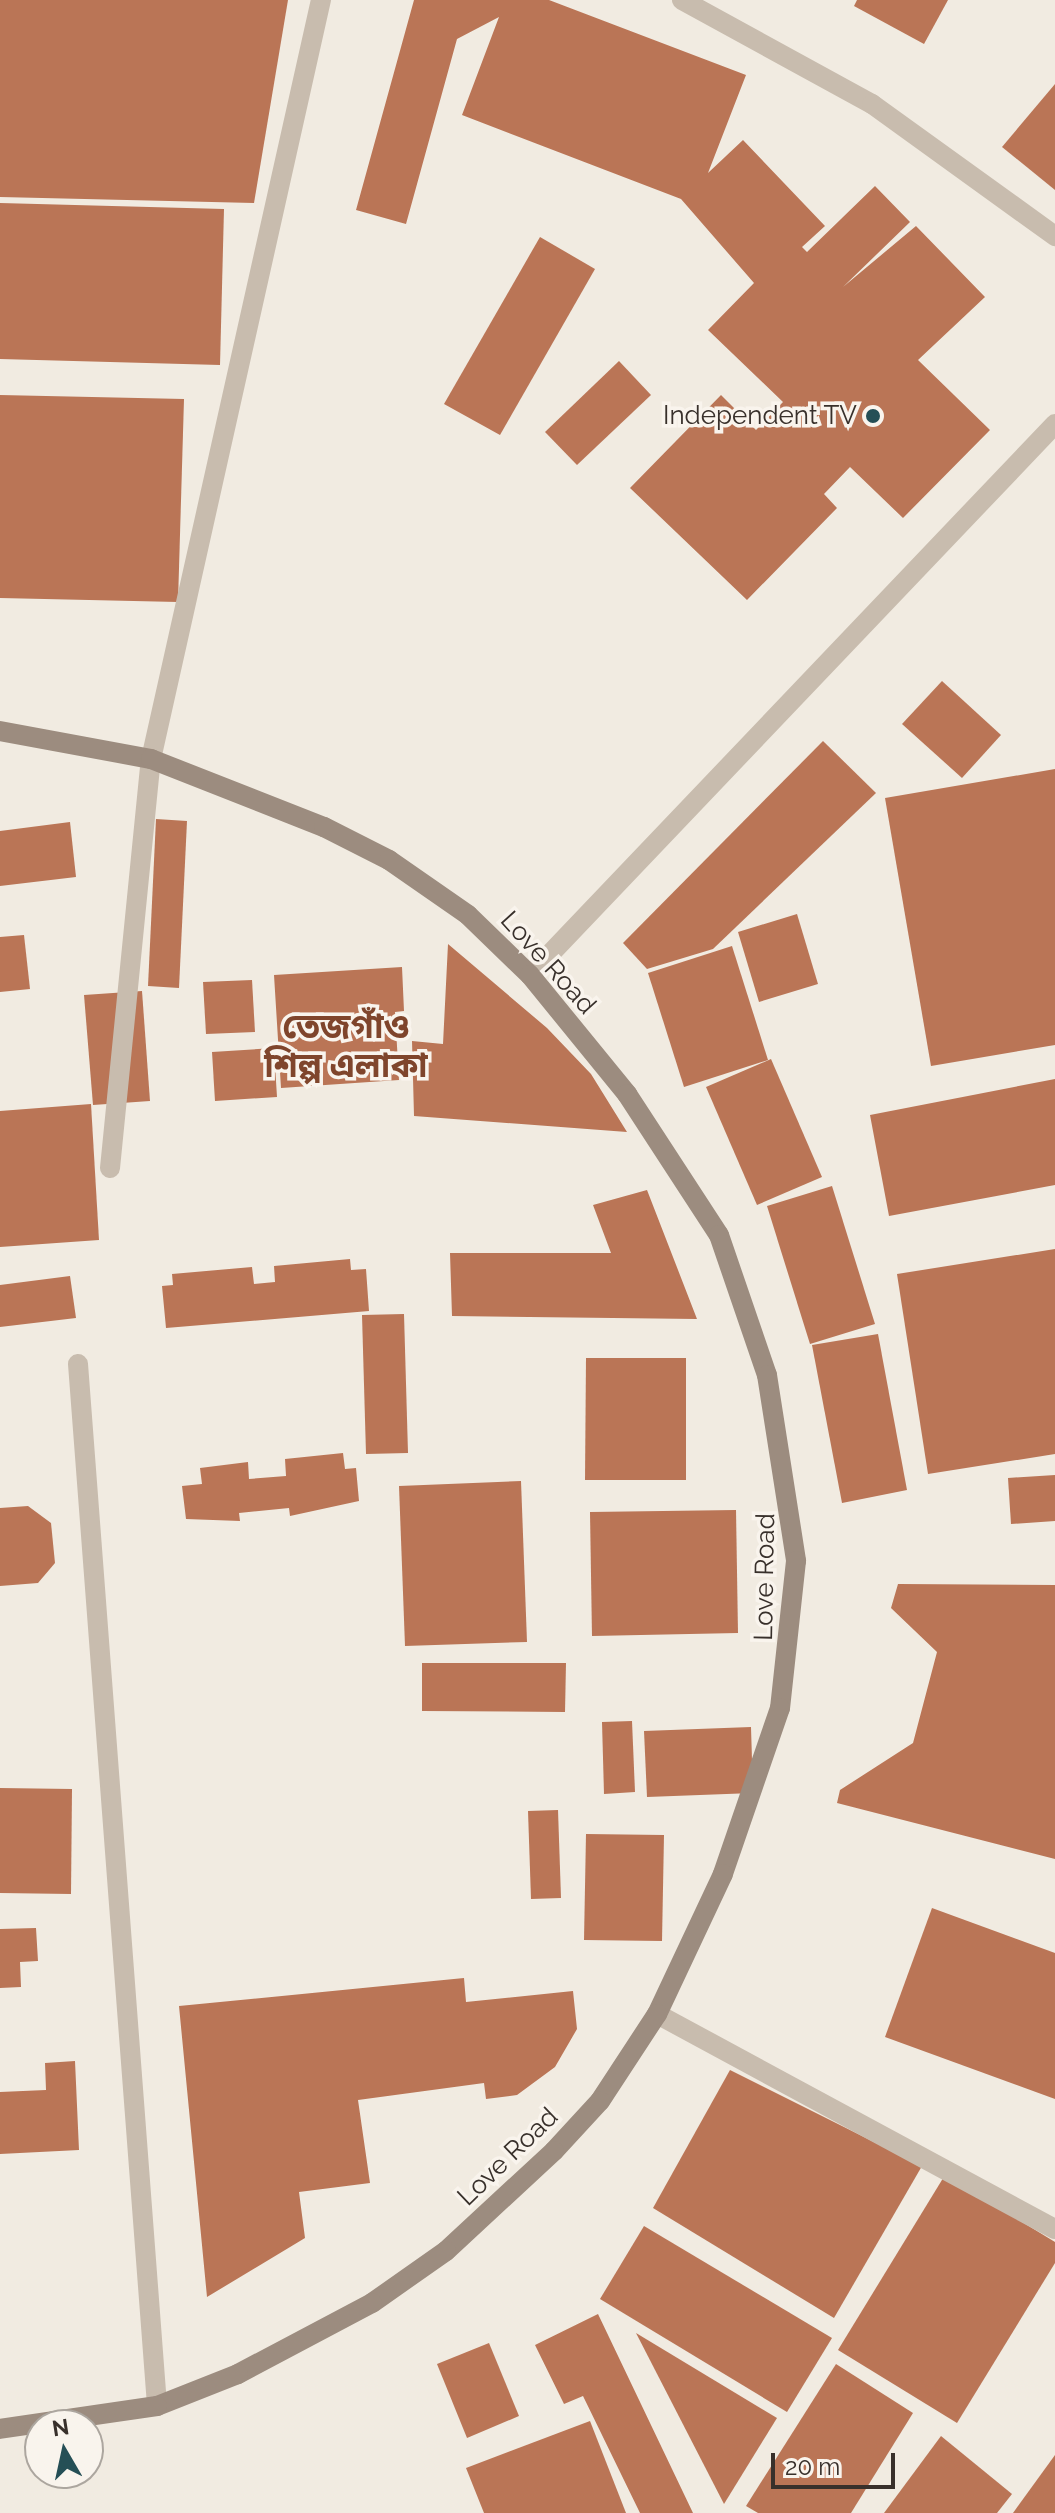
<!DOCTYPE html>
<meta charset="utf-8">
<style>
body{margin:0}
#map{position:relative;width:1055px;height:2513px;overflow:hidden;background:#f1ebe1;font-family:Raleway,"Noto Sans Bengali",sans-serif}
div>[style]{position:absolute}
.building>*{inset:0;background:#ba7556}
.minor>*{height:20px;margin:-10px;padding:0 10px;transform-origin:10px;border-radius:10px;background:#c8bcae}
.tertiary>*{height:20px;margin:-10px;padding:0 10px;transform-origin:10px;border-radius:10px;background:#c8bcae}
.secondary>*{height:20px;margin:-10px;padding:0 10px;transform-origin:10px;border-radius:10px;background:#9c8c7f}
.dots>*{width:22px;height:22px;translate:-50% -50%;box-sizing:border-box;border:4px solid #f9f4ed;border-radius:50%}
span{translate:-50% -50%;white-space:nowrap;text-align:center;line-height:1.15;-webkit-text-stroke:7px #f9f4ed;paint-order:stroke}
.poi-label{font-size:26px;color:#38302b}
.right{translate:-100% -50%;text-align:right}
.street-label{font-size:26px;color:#38302b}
.district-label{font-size:34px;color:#7f452c;font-weight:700}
.north{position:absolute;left:24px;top:2409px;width:80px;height:80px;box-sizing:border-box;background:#f9f4ed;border:2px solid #aca69f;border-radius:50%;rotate:351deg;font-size:22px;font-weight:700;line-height:32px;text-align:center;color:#38302b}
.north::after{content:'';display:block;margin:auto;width:28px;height:36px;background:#254f56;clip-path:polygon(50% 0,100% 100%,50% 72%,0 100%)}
.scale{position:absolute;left:771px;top:2453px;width:124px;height:36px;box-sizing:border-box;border:4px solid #38302b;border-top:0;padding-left:10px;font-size:24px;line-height:28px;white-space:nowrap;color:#38302b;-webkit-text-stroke:6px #f9f4ed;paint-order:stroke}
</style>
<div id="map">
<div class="building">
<div style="clip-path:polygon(0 0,288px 0,254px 203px,0 197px)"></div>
<div style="clip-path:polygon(414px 0,549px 0,746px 75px,708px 173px,743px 140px,825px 226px,802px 247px,807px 252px,875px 186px,910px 222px,843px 287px,916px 226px,985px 297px,918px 360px,990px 430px,903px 518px,850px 467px,824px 494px,837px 508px,747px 600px,630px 488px,721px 395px,756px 430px,783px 402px,708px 330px,754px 283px,681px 199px,462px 115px,499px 17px,457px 39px,406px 224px,356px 210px)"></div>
<div style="clip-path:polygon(857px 0,948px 0,924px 44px,854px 6px)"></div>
<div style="clip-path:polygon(1055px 84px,1055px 190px,1002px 147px)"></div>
<div style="clip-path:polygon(0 203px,224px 209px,220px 365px,0 359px)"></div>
<div style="clip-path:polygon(540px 237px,595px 269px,500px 435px,444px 404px)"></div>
<div style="clip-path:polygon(619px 361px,651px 395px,577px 465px,545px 432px)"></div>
<div style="clip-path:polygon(0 395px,184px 399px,178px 602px,0 598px)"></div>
<div style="clip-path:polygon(942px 681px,1001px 735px,962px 778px,902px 724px)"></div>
<div style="clip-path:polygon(823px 741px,876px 793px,713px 949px,647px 969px,623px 943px)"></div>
<div style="clip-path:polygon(1055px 769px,1055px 1045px,931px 1066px,885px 798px)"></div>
<div style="clip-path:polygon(156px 819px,187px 821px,179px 988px,148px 986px)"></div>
<div style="clip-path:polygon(70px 822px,76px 877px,0 886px,0 831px)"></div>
<div style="clip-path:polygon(797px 914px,818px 984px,759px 1002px,738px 932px)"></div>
<div style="clip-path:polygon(24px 935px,30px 989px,0 992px,0 937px)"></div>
<div style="clip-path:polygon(448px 944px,547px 1028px,591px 1074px,627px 1132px,414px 1116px,412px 1041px,443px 1044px)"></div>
<div style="clip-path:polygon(732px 946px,768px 1060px,684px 1087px,648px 973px)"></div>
<div style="clip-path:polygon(402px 967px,404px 1011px,395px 1012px,399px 1080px,281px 1088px,274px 975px)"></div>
<div style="clip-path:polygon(252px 980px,255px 1032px,206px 1034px,203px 982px)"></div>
<div style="clip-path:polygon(142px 991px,150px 1101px,93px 1105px,84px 995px)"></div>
<div style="clip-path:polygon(274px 1048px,277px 1097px,215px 1101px,212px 1052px)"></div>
<div style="clip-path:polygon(771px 1059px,822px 1177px,757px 1205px,706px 1087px)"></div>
<div style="clip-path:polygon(1055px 1079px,1055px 1185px,889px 1216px,870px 1115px)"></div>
<div style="clip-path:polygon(91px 1104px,99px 1240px,0 1247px,0 1111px)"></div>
<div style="clip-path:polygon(832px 1186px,875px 1324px,810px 1344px,767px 1206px)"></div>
<div style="clip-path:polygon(647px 1190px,697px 1319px,452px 1316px,450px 1253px,611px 1253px,593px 1205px)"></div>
<div style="clip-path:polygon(1055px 1249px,1055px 1454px,928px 1474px,897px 1274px)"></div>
<div style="clip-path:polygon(350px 1259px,351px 1270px,366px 1269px,369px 1311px,166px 1328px,162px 1286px,173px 1285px,172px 1274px,252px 1267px,254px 1284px,275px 1282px,274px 1266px)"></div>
<div style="clip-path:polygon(70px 1276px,76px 1318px,0 1327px,0 1285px)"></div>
<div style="clip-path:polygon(404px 1314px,408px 1453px,366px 1454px,362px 1315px)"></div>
<div style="clip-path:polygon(878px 1334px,907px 1490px,842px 1503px,812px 1345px)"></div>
<div style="clip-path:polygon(586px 1358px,686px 1358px,686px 1480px,585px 1480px)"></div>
<div style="clip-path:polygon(343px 1453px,345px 1469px,356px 1468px,359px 1501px,290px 1516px,289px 1508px,239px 1513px,240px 1521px,186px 1519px,182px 1486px,202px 1484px,200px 1468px,248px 1462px,249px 1479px,286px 1476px,285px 1459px)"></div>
<div style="clip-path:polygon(1055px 1475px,1055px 1521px,1011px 1524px,1008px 1478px)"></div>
<div style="clip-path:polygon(521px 1481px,527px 1642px,405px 1646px,399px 1486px)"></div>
<div style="clip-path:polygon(28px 1506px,51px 1523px,55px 1563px,38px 1583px,0 1586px,0 1508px)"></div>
<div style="clip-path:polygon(736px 1510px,738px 1633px,592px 1636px,590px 1512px)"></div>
<div style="clip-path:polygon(898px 1584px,1055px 1585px,1055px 1859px,837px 1803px,840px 1790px,913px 1743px,937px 1652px,891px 1608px)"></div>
<div style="clip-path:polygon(422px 1663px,566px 1663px,565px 1712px,422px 1711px)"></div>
<div style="clip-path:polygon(632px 1721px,635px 1792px,604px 1794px,602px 1722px)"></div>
<div style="clip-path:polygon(751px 1727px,753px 1793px,647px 1797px,644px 1731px)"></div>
<div style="clip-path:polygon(0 1788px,72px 1789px,71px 1894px,0 1893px)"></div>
<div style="clip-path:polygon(558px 1810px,561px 1898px,531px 1899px,528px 1811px)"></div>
<div style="clip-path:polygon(586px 1834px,664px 1835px,662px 1941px,584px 1940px)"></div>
<div style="clip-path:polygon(932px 1908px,1055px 1953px,1055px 2099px,885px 2037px)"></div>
<div style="clip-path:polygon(36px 1928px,38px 1961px,20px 1962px,21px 1987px,0 1988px,0 1929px)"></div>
<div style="clip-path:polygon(464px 1978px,466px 2002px,573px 1991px,577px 2029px,555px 2067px,517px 2095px,486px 2099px,484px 2083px,358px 2100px,370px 2183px,299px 2192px,305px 2238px,207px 2297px,179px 2006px)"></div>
<div style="clip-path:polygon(75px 2061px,79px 2150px,0 2154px,0 2092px,46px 2090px,45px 2063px)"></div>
<div style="clip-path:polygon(730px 2070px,922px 2166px,834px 2318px,653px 2208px)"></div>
<div style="clip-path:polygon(945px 2175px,1055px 2242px,1055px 2263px,957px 2423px,838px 2350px)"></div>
<div style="clip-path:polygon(644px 2226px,832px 2338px,787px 2412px,600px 2299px)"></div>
<div style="clip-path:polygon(598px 2314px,693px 2513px,640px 2513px,583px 2396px,564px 2404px,535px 2345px)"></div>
<div style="clip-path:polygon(636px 2333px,777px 2418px,724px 2504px)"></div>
<div style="clip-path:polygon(489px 2343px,519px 2416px,467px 2438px,437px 2364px)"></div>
<div style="clip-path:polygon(836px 2364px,913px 2413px,851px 2513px,758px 2513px,746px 2506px)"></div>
<div style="clip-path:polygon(590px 2421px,626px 2513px,484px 2513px,466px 2468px)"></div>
<div style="clip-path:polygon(941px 2436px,1012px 2494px,997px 2513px,884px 2513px)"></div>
<div style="clip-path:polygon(1055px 2455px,1055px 2513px,1013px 2513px)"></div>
</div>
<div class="minor">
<div style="left:110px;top:1168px;width:411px;rotate:-84.3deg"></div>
<div style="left:151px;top:759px;width:778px;rotate:-77.38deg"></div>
<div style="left:78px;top:1364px;width:1045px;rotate:85.66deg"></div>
<div style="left:657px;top:2014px;width:452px;rotate:28.4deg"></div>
</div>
<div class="tertiary">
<div style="left:682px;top:0;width:217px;rotate:28.7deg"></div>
<div style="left:872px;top:104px;width:226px;rotate:35.8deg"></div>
<div style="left:530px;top:975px;width:761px;rotate:-46.38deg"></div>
</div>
<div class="secondary">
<div style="left:0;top:731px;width:154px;rotate:10.5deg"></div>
<div style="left:151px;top:759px;width:186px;rotate:21.5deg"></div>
<div style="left:324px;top:827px;width:73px;rotate:26.9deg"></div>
<div style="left:389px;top:860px;width:96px;rotate:34.8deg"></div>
<div style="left:468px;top:915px;width:86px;rotate:44.1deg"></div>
<div style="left:530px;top:975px;width:154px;rotate:50.8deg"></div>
<div style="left:627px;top:1094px;width:168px;rotate:56.9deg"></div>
<div style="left:719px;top:1235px;width:148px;rotate:71.1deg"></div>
<div style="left:767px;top:1375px;width:188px;rotate:81.1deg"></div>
<div style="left:796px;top:1561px;width:148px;rotate:96.2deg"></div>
<div style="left:780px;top:1708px;width:176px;rotate:109deg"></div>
<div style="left:723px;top:1874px;width:155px;rotate:115.2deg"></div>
<div style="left:657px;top:2014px;width:104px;rotate:123.2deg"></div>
<div style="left:600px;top:2101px;width:68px;rotate:132.6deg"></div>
<div style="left:554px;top:2151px;width:147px;rotate:137.2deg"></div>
<div style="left:446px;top:2251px;width:90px;rotate:144.9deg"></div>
<div style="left:372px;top:2303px;width:152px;rotate:152.1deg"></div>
<div style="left:238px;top:2374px;width:87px;rotate:158.4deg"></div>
<div style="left:157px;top:2406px;width:159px;rotate:171.7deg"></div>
</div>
<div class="dots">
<div style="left:873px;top:416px;background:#254f56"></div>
</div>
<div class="poi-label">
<span class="right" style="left:857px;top:416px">Independent TV</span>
</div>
<div class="street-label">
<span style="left:548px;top:963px;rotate:48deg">Love Road</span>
<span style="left:765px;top:1577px;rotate:-89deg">Love Road</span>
<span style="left:508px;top:2157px;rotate:-44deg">Love Road</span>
</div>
<div class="district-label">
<span style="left:346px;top:1046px">তেজগাঁও<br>শিল্প এলাকা</span>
</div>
<div class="north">N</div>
<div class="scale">20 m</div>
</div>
